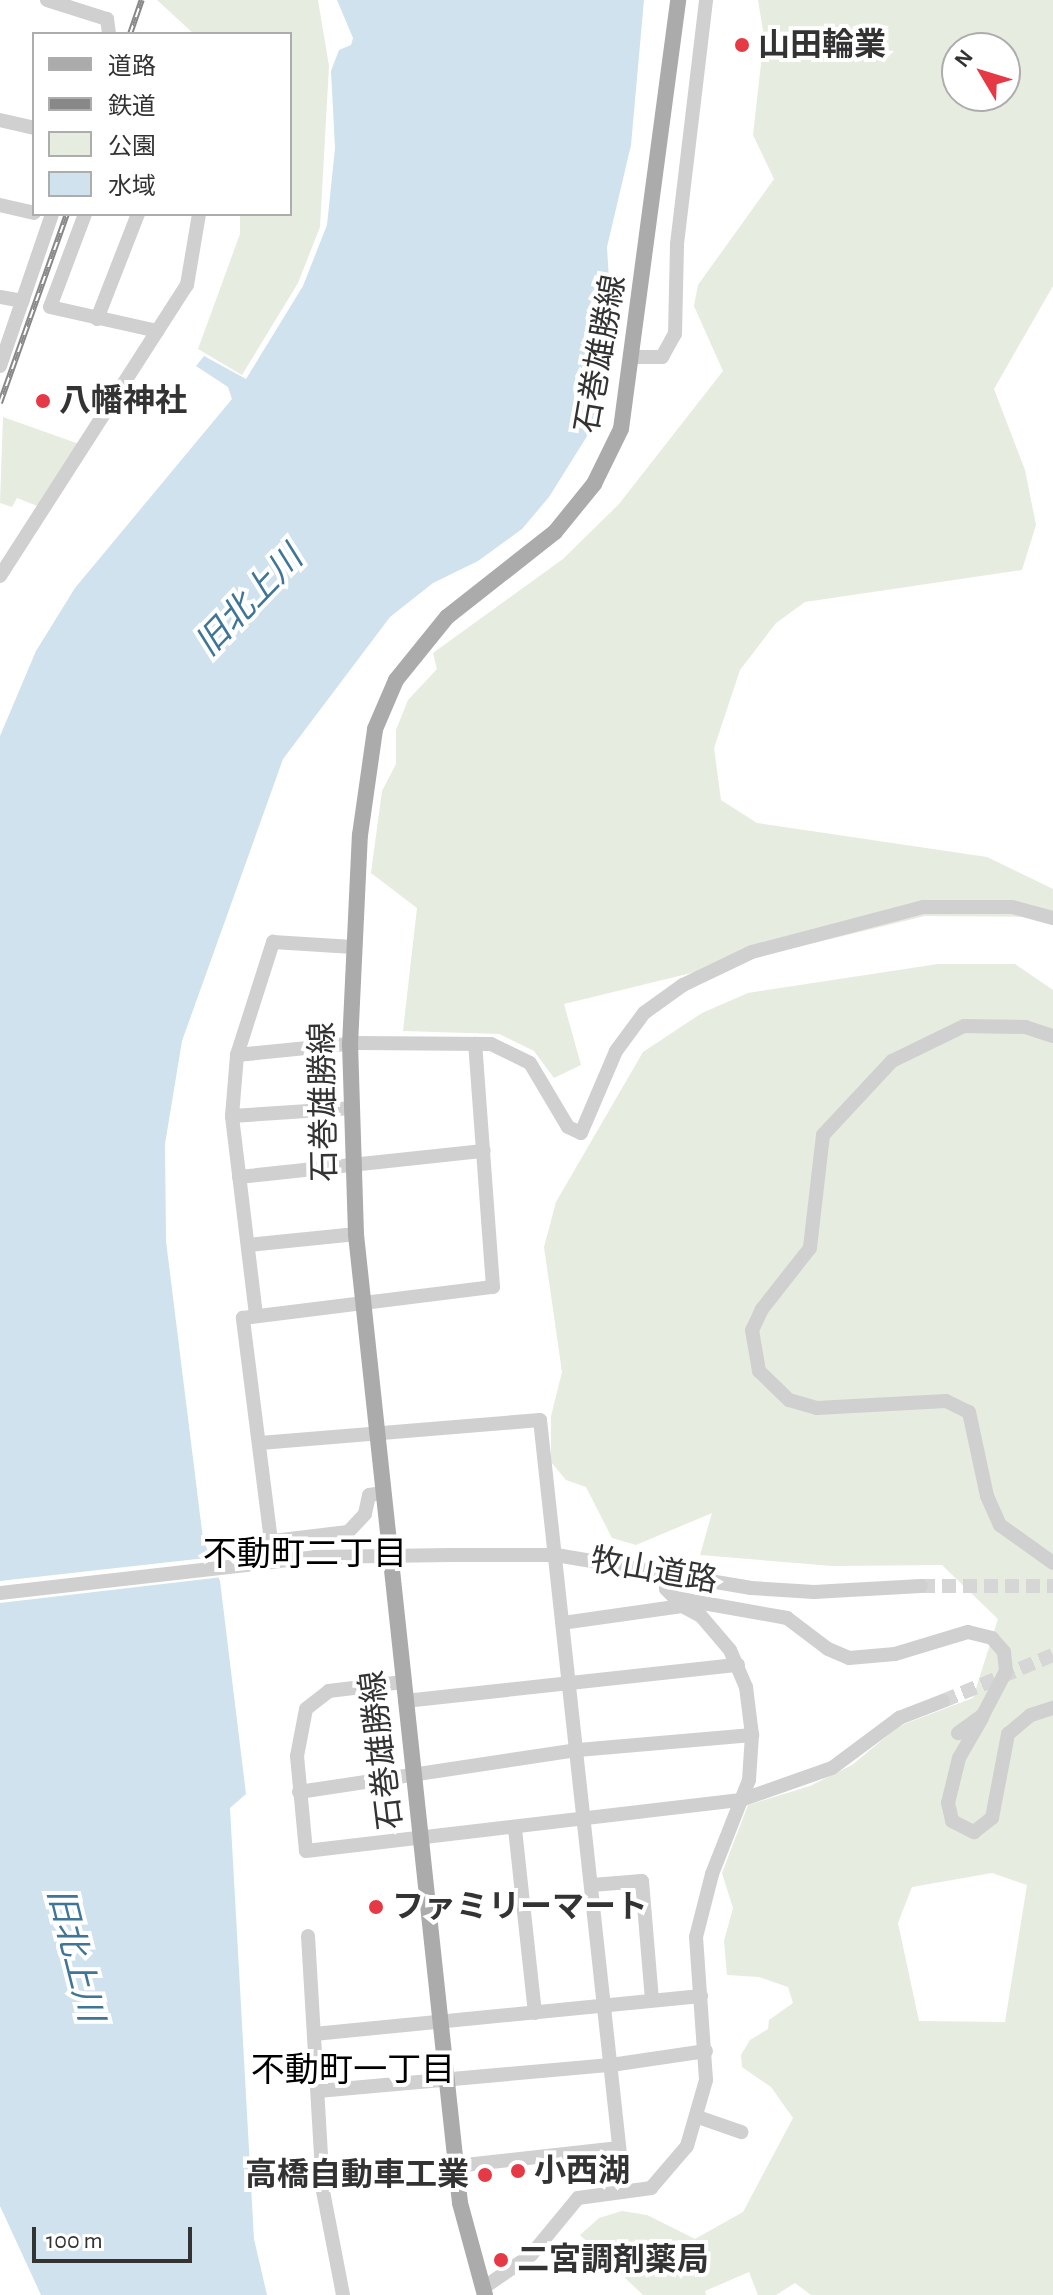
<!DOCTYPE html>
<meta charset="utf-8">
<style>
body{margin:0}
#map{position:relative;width:1053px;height:2295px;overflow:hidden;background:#fff;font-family:"Alegreya Sans","Noto Sans JP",sans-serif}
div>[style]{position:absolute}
.green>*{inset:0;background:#e6ecdf}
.water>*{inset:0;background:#cfe2ee}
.pier>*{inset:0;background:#fff}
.minor-tunnel>*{height:14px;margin-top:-7px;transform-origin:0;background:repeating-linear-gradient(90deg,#d6d6d6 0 14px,transparent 0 21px)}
.minor>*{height:14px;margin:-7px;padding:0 7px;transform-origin:7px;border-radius:7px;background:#d0d0d0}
.major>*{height:16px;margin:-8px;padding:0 8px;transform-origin:8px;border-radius:8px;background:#ababab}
.rail>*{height:6px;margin-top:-3px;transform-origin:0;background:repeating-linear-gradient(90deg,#fff 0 9px,#888 0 18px);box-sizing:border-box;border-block:2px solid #888}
.dots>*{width:22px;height:22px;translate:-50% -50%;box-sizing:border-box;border:4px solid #fff;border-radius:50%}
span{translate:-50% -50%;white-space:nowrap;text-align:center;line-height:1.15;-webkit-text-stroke:8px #fff;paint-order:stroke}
.poi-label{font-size:32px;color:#333;font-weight:700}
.left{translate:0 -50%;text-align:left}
.right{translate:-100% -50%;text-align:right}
.street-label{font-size:32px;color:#333}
.water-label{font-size:34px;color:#3f7597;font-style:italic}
.neighbourhood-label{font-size:34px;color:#000}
.legend{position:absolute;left:32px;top:32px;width:260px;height:184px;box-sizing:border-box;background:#fff;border:2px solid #adadad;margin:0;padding:10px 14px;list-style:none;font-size:24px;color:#333}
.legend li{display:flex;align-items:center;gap:16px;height:40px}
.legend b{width:40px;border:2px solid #adadad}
.north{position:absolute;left:941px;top:32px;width:80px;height:80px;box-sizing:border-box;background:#fff;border:2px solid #adadad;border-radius:50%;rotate:308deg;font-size:22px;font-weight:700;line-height:32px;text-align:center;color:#333}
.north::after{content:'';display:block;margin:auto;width:28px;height:36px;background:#e63946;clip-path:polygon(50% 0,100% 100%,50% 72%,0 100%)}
.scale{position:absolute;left:32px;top:2227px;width:160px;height:36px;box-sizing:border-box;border:4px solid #333;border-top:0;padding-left:10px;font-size:24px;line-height:28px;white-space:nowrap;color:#333;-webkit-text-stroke:6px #fff;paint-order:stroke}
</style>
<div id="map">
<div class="green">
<div style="clip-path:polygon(157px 0,318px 0,329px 66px,320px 227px,298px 283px,242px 375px,198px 349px,240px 234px,240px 214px,290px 214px,290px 34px,194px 34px)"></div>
<div style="clip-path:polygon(evenodd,758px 0,1053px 0,1053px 286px,994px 389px,1025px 470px,1036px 525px,1022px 570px,805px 602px,776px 623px,740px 670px,714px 748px,721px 800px,757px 823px,987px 857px,1053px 889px,1053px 917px,925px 916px,564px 1004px,581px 1065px,554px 1078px,534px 1051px,499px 1034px,403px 1031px,417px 908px,371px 873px,382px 791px,396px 764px,396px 730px,408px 700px,437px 669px,433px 653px,563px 559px,619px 504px,723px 371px,694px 306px,698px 285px,774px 179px,753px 135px,764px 37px,758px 0,957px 48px,1005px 48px,1005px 96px,957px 96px,957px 48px)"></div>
<div style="clip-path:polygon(3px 417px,82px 445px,40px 507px,17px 498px,12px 507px,0 503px)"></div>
<div style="clip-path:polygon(evenodd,938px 964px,1015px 964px,1053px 990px,1053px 2295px,811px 2295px,795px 2283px,776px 2295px,758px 2295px,749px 2272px,705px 2291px,706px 2295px,643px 2295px,580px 2235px,599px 2218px,622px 2211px,647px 2215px,695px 2239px,743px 2212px,793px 2118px,771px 2087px,742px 2067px,741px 2055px,750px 2040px,768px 2029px,769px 2020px,793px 2003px,788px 1987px,759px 1977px,727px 1975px,724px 1941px,733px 1908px,722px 1873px,748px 1805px,810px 1786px,852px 1765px,899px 1726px,973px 1698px,998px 1619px,942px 1565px,832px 1566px,700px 1555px,712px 1513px,636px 1545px,612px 1538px,586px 1487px,566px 1480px,551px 1462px,551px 1416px,562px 1372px,544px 1247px,556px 1202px,643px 1052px,702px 1013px,748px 993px,938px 964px,992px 1873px,1027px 1885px,1005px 2022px,919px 2021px,898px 1923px,912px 1887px,992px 1873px)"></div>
</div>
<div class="water">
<div style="clip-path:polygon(337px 0,644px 0,631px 145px,607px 247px,610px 296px,604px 377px,589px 433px,549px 497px,522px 529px,478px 561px,433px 583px,390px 617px,283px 759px,182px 1041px,165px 1144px,166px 1241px,203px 1539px,220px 1581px,246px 1794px,230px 1808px,254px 2239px,267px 2295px,41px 2295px,0 2206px,0 736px,36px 651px,75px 588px,232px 399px,228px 387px,196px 366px,204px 356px,246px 379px,303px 286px,327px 225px,335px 148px,331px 71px,339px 50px,351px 45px,353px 38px)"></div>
</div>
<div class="pier">
<div style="clip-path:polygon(215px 1557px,223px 1577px,0 1603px,0 1581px)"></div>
</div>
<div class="minor-tunnel">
<div style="left:921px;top:1586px;width:132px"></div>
<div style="left:943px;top:1701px;width:119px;rotate:-22.7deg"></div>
</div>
<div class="minor">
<div style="left:47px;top:0;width:63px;rotate:17.6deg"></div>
<div style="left:107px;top:19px;width:15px;rotate:82deg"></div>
<div style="left:0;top:120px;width:35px;rotate:13deg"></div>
<div style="left:0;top:205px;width:35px;rotate:13deg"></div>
<div style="left:85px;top:214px;width:99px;rotate:110.6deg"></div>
<div style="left:50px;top:307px;width:110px;rotate:12.6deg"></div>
<div style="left:0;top:297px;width:23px;rotate:10deg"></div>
<div style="left:97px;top:319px;width:113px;rotate:-68.7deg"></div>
<div style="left:634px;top:357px;width:28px"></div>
<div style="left:662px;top:357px;width:26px;rotate:-61deg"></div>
<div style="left:675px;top:334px;width:90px;rotate:-88.7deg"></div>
<div style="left:677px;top:244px;width:246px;rotate:-83.2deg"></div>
<div style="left:0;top:366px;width:161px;rotate:-71.1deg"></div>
<div style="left:0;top:576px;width:346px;rotate:-57.3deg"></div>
<div style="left:187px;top:285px;width:72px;rotate:-80.4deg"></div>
<div style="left:1053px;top:1036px;width:28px;rotate:-162deg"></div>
<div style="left:1026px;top:1027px;width:62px;rotate:-179.1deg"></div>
<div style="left:964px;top:1026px;width:80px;rotate:154.1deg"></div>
<div style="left:892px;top:1061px;width:101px;rotate:133deg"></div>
<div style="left:823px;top:1135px;width:114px;rotate:96.6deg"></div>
<div style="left:810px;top:1248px;width:78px;rotate:128.2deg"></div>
<div style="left:762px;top:1309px;width:23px;rotate:115deg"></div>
<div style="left:752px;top:1330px;width:42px;rotate:80.3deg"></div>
<div style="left:759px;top:1371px;width:42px;rotate:44deg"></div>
<div style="left:789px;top:1400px;width:29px;rotate:16deg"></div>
<div style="left:817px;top:1408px;width:129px;rotate:-3.1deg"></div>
<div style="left:946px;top:1401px;width:25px;rotate:26deg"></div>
<div style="left:969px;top:1412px;width:86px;rotate:77.9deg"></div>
<div style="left:987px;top:1496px;width:32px;rotate:66deg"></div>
<div style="left:1000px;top:1525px;width:65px;rotate:35.6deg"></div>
<div style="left:237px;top:1055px;width:122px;rotate:-5.7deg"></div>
<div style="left:358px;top:1043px;width:133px;rotate:0.4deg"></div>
<div style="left:491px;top:1044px;width:43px;rotate:26deg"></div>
<div style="left:530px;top:1063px;width:74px;rotate:59.3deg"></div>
<div style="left:568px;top:1127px;width:14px;rotate:25deg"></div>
<div style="left:581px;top:1133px;width:89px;rotate:-66.9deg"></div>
<div style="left:616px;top:1051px;width:47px;rotate:-53.6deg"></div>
<div style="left:644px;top:1013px;width:48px;rotate:-35.7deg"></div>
<div style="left:683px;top:985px;width:76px;rotate:-25.6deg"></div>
<div style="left:752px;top:952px;width:177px;rotate:-14.7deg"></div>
<div style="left:923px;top:907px;width:89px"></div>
<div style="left:1012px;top:907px;width:42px;rotate:15deg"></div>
<div style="left:232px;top:1116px;width:119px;rotate:-3.8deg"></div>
<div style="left:239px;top:1177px;width:246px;rotate:-6.1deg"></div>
<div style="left:248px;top:1245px;width:109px;rotate:-5.8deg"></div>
<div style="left:256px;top:1315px;width:200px;rotate:-96.9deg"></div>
<div style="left:232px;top:1116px;width:61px;rotate:-85.3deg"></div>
<div style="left:237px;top:1055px;width:119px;rotate:-72.3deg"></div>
<div style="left:273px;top:942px;width:80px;rotate:3.6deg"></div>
<div style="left:260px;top:1443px;width:281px;rotate:-4.7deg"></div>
<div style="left:540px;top:1420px;width:776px;rotate:83.78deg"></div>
<div style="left:383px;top:1493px;width:14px;rotate:172deg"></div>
<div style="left:369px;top:1495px;width:19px;rotate:102deg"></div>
<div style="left:365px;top:1514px;width:25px;rotate:133deg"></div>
<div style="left:348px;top:1532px;width:78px;rotate:173.3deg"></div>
<div style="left:271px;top:1541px;width:225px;rotate:-97.2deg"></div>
<div style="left:243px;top:1318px;width:252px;rotate:-7.1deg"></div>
<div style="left:493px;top:1287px;width:244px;rotate:-94.2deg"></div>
<div style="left:669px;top:1573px;width:16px;rotate:101deg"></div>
<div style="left:666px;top:1589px;width:13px;rotate:45deg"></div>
<div style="left:675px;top:1598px;width:114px;rotate:10.1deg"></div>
<div style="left:787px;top:1618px;width:51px;rotate:37.1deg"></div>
<div style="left:828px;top:1649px;width:23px;rotate:23deg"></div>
<div style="left:849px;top:1658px;width:46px;rotate:-5deg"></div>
<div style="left:895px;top:1654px;width:76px;rotate:-16.8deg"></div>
<div style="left:968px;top:1632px;width:25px;rotate:14deg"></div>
<div style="left:992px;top:1638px;width:18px;rotate:49deg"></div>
<div style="left:1004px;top:1652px;width:19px;rotate:84deg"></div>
<div style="left:1006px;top:1671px;width:50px;rotate:117.6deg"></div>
<div style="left:983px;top:1715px;width:31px;rotate:144deg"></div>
<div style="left:0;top:1593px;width:317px;rotate:-6.5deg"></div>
<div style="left:315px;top:1557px;width:136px;rotate:-0.8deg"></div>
<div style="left:451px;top:1555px;width:105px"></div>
<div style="left:556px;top:1555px;width:198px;rotate:9.6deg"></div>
<div style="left:751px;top:1588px;width:63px;rotate:3.6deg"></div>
<div style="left:814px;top:1592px;width:107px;rotate:-3.2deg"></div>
<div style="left:403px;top:1682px;width:75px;rotate:173.1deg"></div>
<div style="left:329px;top:1691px;width:29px;rotate:142deg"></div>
<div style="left:306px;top:1709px;width:48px;rotate:100.8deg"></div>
<div style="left:297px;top:1756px;width:95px;rotate:84.6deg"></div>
<div style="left:306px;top:1851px;width:438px;rotate:-6.7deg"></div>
<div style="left:741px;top:1800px;width:96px;rotate:-19.4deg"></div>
<div style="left:832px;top:1768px;width:84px;rotate:-36.7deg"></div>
<div style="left:899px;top:1718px;width:47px;rotate:-21.1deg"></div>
<div style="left:405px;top:1701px;width:335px;rotate:-6.2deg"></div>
<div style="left:982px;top:1718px;width:46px;rotate:119.9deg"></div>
<div style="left:959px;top:1758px;width:46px;rotate:103.7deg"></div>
<div style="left:948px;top:1803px;width:18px;rotate:77deg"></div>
<div style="left:952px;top:1821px;width:25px;rotate:27deg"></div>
<div style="left:974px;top:1832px;width:23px;rotate:-38deg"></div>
<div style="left:992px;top:1818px;width:86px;rotate:-79.2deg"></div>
<div style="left:1008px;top:1734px;width:30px;rotate:-40deg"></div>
<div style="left:1031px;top:1715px;width:23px;rotate:-18deg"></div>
<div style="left:299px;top:1792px;width:282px;rotate:-8.6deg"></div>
<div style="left:578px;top:1750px;width:175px;rotate:-4.9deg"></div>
<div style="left:515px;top:1829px;width:185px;rotate:83.8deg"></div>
<div style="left:592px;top:1885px;width:50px;rotate:-4.6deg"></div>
<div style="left:642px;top:1881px;width:119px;rotate:85.2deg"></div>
<div style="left:308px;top:1936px;width:255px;rotate:86.6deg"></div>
<div style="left:323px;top:2191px;width:106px;rotate:79.1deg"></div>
<div style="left:314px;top:2034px;width:389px;rotate:-5.6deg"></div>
<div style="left:318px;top:2091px;width:294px;rotate:-5.1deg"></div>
<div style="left:611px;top:2065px;width:96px;rotate:-8.4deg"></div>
<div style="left:698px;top:2117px;width:46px;rotate:19.2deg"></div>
<div style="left:456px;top:2166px;width:164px;rotate:-6.3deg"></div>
<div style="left:483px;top:2288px;width:58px;rotate:-34.5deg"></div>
<div style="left:531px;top:2255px;width:74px;rotate:-50.5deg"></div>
<div style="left:578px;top:2198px;width:74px;rotate:-7.8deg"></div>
<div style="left:651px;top:2188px;width:55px;rotate:-49.4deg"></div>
<div style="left:687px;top:2146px;width:69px;rotate:-73.9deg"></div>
<div style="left:706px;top:2080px;width:143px;rotate:-94deg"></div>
<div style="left:696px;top:1937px;width:65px;rotate:-75.7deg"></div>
<div style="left:712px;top:1874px;width:101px;rotate:-68.5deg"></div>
<div style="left:749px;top:1780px;width:45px;rotate:-86.2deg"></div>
<div style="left:752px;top:1735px;width:48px;rotate:-97.1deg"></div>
<div style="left:746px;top:1687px;width:40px;rotate:-113.4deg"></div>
<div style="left:730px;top:1650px;width:45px;rotate:-130.5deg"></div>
<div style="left:701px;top:1616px;width:21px;rotate:-152deg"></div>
<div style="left:682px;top:1606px;width:120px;rotate:171.9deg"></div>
</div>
<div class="major">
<div style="left:485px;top:2295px;width:95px;rotate:-105.2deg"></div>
<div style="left:460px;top:2203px;width:975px;rotate:-96.13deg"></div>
<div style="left:356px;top:1234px;width:189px;rotate:-91.8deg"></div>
<div style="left:350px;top:1045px;width:210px;rotate:-87.3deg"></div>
<div style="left:360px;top:835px;width:107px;rotate:-81.9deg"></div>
<div style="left:375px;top:729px;width:53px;rotate:-66.8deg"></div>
<div style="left:396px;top:680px;width:81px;rotate:-51deg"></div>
<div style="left:447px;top:617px;width:137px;rotate:-38.2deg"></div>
<div style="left:555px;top:532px;width:62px;rotate:-50.9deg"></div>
<div style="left:594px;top:484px;width:61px;rotate:-63.9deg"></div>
<div style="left:621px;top:429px;width:433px;rotate:-82.4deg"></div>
</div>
<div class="rail">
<div style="left:130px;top:34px;width:36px;rotate:-71deg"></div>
<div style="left:0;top:403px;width:201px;rotate:-70.5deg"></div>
</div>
<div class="dots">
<div style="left:742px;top:45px;background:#e63946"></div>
<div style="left:43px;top:401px;background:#e63946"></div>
<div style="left:376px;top:1907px;background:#e63946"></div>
<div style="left:518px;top:2171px;background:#e63946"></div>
<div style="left:485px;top:2175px;background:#e63946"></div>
<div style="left:501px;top:2260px;background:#e63946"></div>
</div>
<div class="poi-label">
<span class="left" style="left:758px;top:45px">山田輪業</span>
<span class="left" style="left:59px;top:401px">八幡神社</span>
<span class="left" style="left:392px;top:1907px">ファミリーマート</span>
<span class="left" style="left:534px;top:2171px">小西湖</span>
<span class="right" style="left:469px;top:2175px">高橋自動車工業</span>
<span class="left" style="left:517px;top:2260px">二宮調剤薬局</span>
</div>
<div class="street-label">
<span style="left:601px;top:354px;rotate:-80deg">石巻雄勝線</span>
<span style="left:324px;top:1102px;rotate:-91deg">石巻雄勝線</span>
<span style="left:654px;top:1571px;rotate:10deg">牧山道路</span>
<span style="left:382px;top:1750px;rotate:-97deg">石巻雄勝線</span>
</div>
<div class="water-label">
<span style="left:250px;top:602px;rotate:-46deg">旧北上川</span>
<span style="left:74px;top:1955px;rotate:76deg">旧北上川</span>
</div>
<div class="neighbourhood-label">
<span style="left:305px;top:1556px">不動町二丁目</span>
<span style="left:353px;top:2072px">不動町一丁目</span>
</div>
<ul class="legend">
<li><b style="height:10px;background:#ababab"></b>道路</li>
<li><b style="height:10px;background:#888"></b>鉄道</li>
<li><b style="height:22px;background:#e6ecdf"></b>公園</li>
<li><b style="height:22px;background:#cfe2ee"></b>水域</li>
</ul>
<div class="north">N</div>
<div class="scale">100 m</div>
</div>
